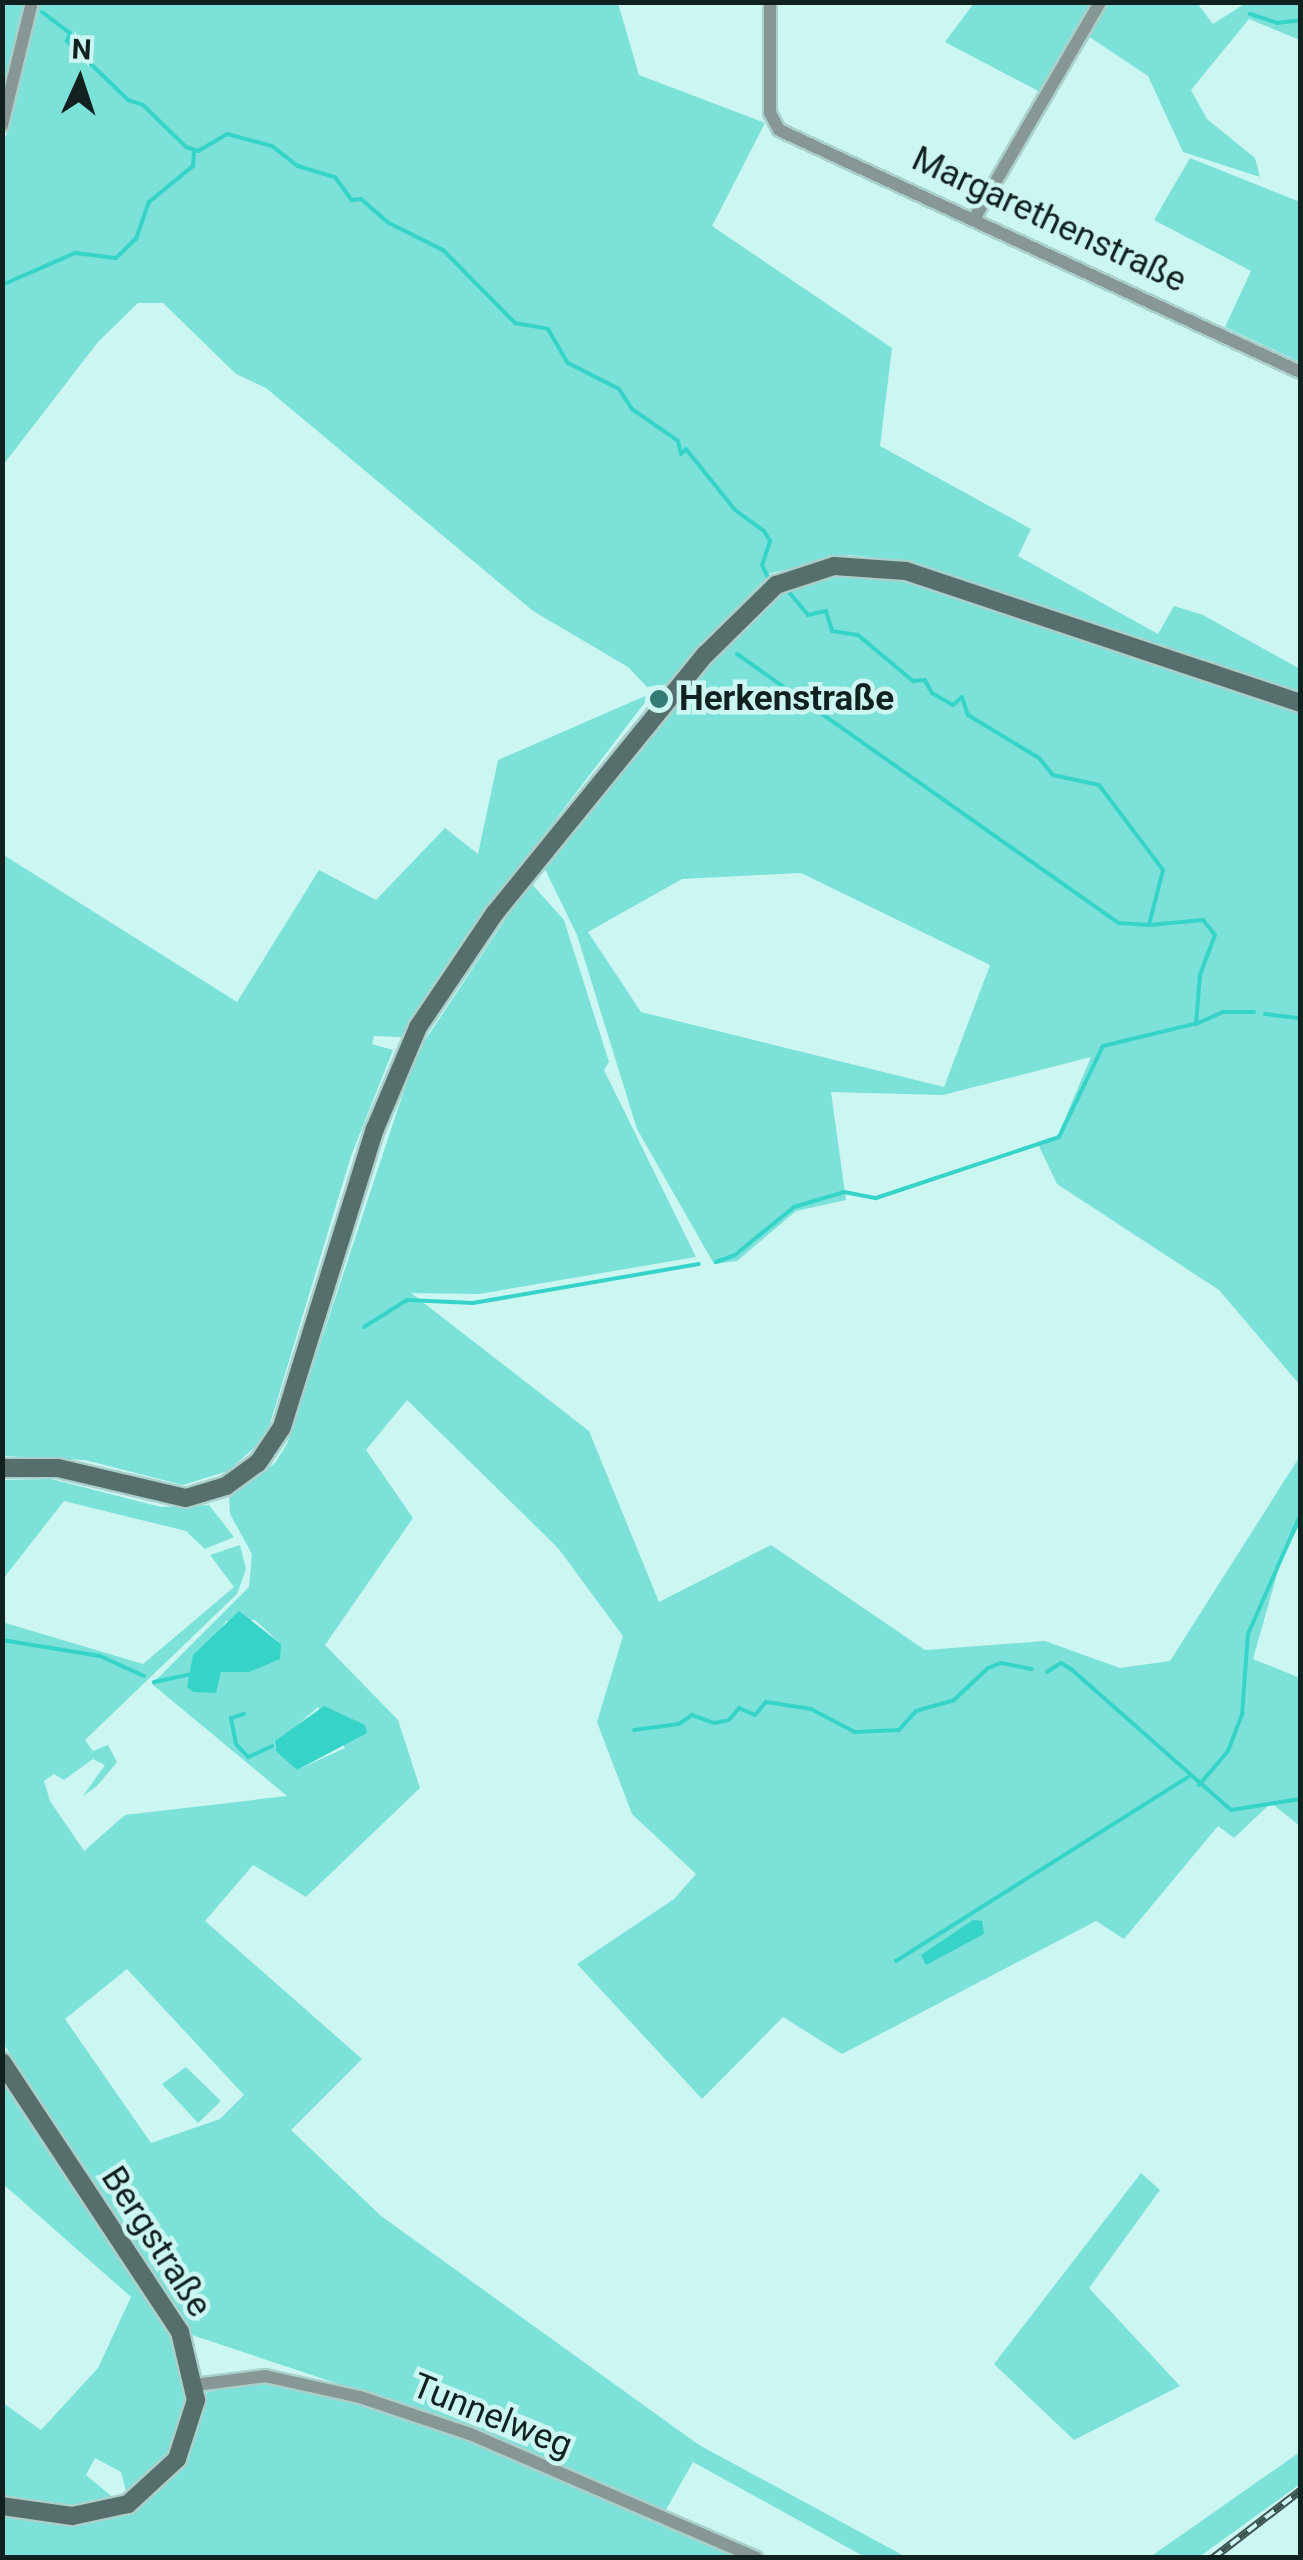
<!DOCTYPE html>
<meta charset="utf-8">
<style>
body{margin:0}
#map{position:relative;width:1303px;height:2560px;overflow:hidden;background:#ccf6f1;font-family:Roboto,sans-serif}
div>[style]{position:absolute}
.green>*{inset:0;background:#7ce1d8}
.water>*{inset:0;background:#36d4c8}
.stream>*{height:4px;margin:-2px;padding:0 2px;transform-origin:2px;border-radius:2px;background:#36d4c8}
.roads{filter:drop-shadow(2px 0 #aad0cb) drop-shadow(-2px 0 #aad0cb) drop-shadow(0 2px #aad0cb) drop-shadow(0 -2px #aad0cb)}
.street>*{height:12px;margin:-6px;padding:0 6px;transform-origin:6px;border-radius:6px;background:#869795}
.secondary>*{height:18px;margin:-9px;padding:0 9px;transform-origin:9px;border-radius:9px;background:#566f6c}
.rail>*{height:8px;margin-top:-4px;transform-origin:0;background:repeating-linear-gradient(90deg,#ccf6f1 0 11px,#3d5350 0 22px);box-sizing:border-box;border-block:2px solid #3d5350}
.dots>*{width:28px;height:28px;translate:-50% -50%;box-sizing:border-box;border:5px solid #ccf6f1;border-radius:50%}
span{translate:-50% -50%;white-space:nowrap;text-align:center;line-height:1.15;-webkit-text-stroke:9px #ccf6f1;paint-order:stroke}
.street-label{font-size:35px;color:#11211f}
.poi-label{font-size:35px;color:#11211f;font-weight:700}
.left{translate:0 -50%;text-align:left}
.frame{position:absolute;inset:0;border:5px solid #11211f;pointer-events:none}
.north{position:absolute;left:30px;top:30px;width:100px;height:100px;-webkit-text-stroke:8px #ccf6f1;paint-order:stroke;rotate:3deg;font-size:28px;font-weight:700;line-height:40px;text-align:center;color:#11211f}
.north::after{content:'';display:block;margin:auto;width:35px;height:45px;background:#11211f;clip-path:polygon(50% 0,100% 100%,50% 72%,0 100%)}
</style>
<div id="map">
<div class="green">
<div style="clip-path:polygon(3px 3px,618px 3px,639px 75px,765px 123px,712px 226px,892px 348px,880px 446px,1031px 529px,1018px 556px,1158px 634px,1174px 606px,1203px 615px,1300px 669px,1300px 693px,908px 561px,850px 555px,771px 573px,713px 632px,676px 683px,647px 687px,628px 667px,533px 611px,266px 388px,236px 374px,163px 303px,138px 303px,98px 342px,3px 465px,2px 144px,11px 125px,3px 120px)"></div>
<div style="clip-path:polygon(974px 3px,1094px 3px,1042px 93px,945px 42px)"></div>
<div style="clip-path:polygon(1109px 3px,1197px 3px,1213px 24px,1246px 3px,1300px 3px,1300px 40px,1249px 19px,1191px 90px,1207px 119px,1255px 158px,1260px 177px,1183px 152px,1148px 76px,1088px 36px)"></div>
<div style="clip-path:polygon(1190px 158px,1300px 202px,1300px 362px,1225px 327px,1251px 271px,1154px 220px)"></div>
<div style="clip-path:polygon(evenodd,890px 572px,1300px 713px,1300px 1385px,1219px 1290px,1057px 1184px,1037px 1142px,1058px 1135px,1091px 1057px,943px 1095px,831px 1092px,846px 1200px,796px 1211px,737px 1261px,714px 1264px,637px 1129px,577px 935px,541px 861px,737px 626px,773px 592px,814px 576px,890px 572px,801px 873px,990px 965px,944px 1087px,641px 1012px,588px 932px,682px 879px,801px 873px)"></div>
<div style="clip-path:polygon(652px 693px,453px 954px,402px 1037px,374px 1036px,372px 1044px,393px 1050px,351px 1156px,269px 1427px,255px 1447px,228px 1471px,183px 1485px,85px 1460px,3px 1456px,2px 854px,237px 1002px,319px 870px,376px 900px,445px 828px,478px 854px,498px 760px)"></div>
<div style="clip-path:polygon(evenodd,530px 882px,564px 920px,609px 1062px,604px 1070px,696px 1257px,479px 1294px,411px 1293px,589px 1431px,659px 1602px,771px 1545px,925px 1650px,1045px 1641px,1120px 1668px,1170px 1661px,1300px 1456px,1300px 1524px,1281px 1560px,1253px 1659px,1300px 1678px,1300px 1826px,1271px 1803px,1234px 1838px,1218px 1826px,1124px 1939px,1096px 1921px,842px 2054px,783px 2017px,702px 2099px,577px 1964px,674px 1899px,696px 1874px,632px 1814px,597px 1722px,623px 1636px,558px 1548px,407px 1400px,366px 1450px,413px 1518px,325px 1645px,398px 1720px,420px 1788px,306px 1897px,253px 1865px,205px 1921px,362px 2059px,291px 2130px,381px 2216px,699px 2445px,906px 2557px,865px 2557px,693px 2462px,663px 2515px,459px 2424px,189px 2334px,3px 2043px,2px 1622px,143px 1664px,234px 1587px,210px 1555px,240px 1545px,246px 1569px,237px 1594px,85px 1740px,93px 1751px,108px 1745px,117px 1762px,97px 1786px,83px 1796px,105px 1765px,93px 1759px,64px 1780px,54px 1774px,44px 1781px,50px 1801px,84px 1851px,125px 1815px,287px 1796px,152px 1684px,249px 1587px,252px 1554px,230px 1514px,229px 1498px,275px 1463px,287px 1444px,416px 1054px,530px 882px,255px 1620px,281px 1644px,249px 1672px,221px 1671px,215px 1693px,187px 1687px,226px 1621px,255px 1620px,530px 882px,318px 1707px,345px 1748px,297px 1770px,273px 1746px,318px 1707px,530px 882px,127px 1969px,244px 2095px,220px 2119px,151px 2143px,65px 2019px,127px 1969px)"></div>
<div style="clip-path:polygon(51px 1479px,161px 1507px,209px 1505px,234px 1537px,205px 1549px,186px 1531px,64px 1501px,3px 1579px,3px 1480px)"></div>
<div style="clip-path:polygon(186px 2067px,221px 2101px,198px 2123px,162px 2084px)"></div>
<div style="clip-path:polygon(2px 2082px,143px 2287px,182px 2358px,187px 2402px,174px 2450px,127px 2495px,121px 2472px,95px 2458px,86px 2475px,116px 2500px,65px 2508px,3px 2498px,3px 2403px,41px 2430px,98px 2368px,131px 2297px,3px 2184px)"></div>
<div style="clip-path:polygon(1141px 2173px,1160px 2190px,1089px 2288px,1180px 2386px,1074px 2440px,994px 2364px)"></div>
<div style="clip-path:polygon(237px 2381px,294px 2384px,438px 2425px,739px 2557px,3px 2557px,2px 2514px,69px 2523px,123px 2513px,148px 2499px,189px 2451px,206px 2393px)"></div>
<div style="clip-path:polygon(1300px 2452px,1300px 2484px,1199px 2557px,1150px 2557px)"></div>
</div>
<div class="water">
<div style="clip-path:polygon(239px 1611px,281px 1644px,280px 1659px,249px 1672px,221px 1672px,216px 1693px,193px 1692px,187px 1687px,193px 1655px)"></div>
<div style="clip-path:polygon(324px 1706px,365px 1725px,367px 1733px,297px 1770px,276px 1751px,275px 1741px)"></div>
<div style="clip-path:polygon(973px 1920px,982px 1921px,984px 1934px,926px 1965px,921px 1955px)"></div>
</div>
<div class="stream">
<div style="left:42px;top:12px;width:35px;rotate:37deg"></div>
<div style="left:70px;top:33px;width:9px;rotate:111deg"></div>
<div style="left:67px;top:41px;width:85px;rotate:44deg"></div>
<div style="left:128px;top:100px;width:16px;rotate:18deg"></div>
<div style="left:143px;top:105px;width:60px;rotate:44.3deg"></div>
<div style="left:186px;top:147px;width:13px;rotate:18deg"></div>
<div style="left:198px;top:151px;width:34px;rotate:-30deg"></div>
<div style="left:227px;top:134px;width:47px;rotate:14.9deg"></div>
<div style="left:272px;top:146px;width:33px;rotate:38deg"></div>
<div style="left:298px;top:166px;width:39px;rotate:17deg"></div>
<div style="left:335px;top:177px;width:29px;rotate:54deg"></div>
<div style="left:352px;top:200px;width:9px;rotate:-6deg"></div>
<div style="left:361px;top:199px;width:37px;rotate:41deg"></div>
<div style="left:389px;top:223px;width:60px;rotate:26.6deg"></div>
<div style="left:443px;top:250px;width:103px;rotate:45.4deg"></div>
<div style="left:515px;top:323px;width:34px;rotate:10deg"></div>
<div style="left:548px;top:329px;width:39px;rotate:60deg"></div>
<div style="left:568px;top:363px;width:57px;rotate:27deg"></div>
<div style="left:619px;top:389px;width:24px;rotate:57deg"></div>
<div style="left:632px;top:409px;width:56px;rotate:34.8deg"></div>
<div style="left:678px;top:441px;width:13px;rotate:77deg"></div>
<div style="left:681px;top:454px;width:7px;rotate:-45deg"></div>
<div style="left:686px;top:449px;width:78px;rotate:51.2deg"></div>
<div style="left:735px;top:510px;width:36px;rotate:36deg"></div>
<div style="left:764px;top:531px;width:12px;rotate:59deg"></div>
<div style="left:770px;top:541px;width:25px;rotate:108deg"></div>
<div style="left:762px;top:565px;width:14px;rotate:65deg"></div>
<div style="left:1250px;top:14px;width:28px;rotate:18deg"></div>
<div style="left:1277px;top:23px;width:23px;rotate:-7deg"></div>
<div style="left:2px;top:285px;width:80px;rotate:-23.7deg"></div>
<div style="left:75px;top:253px;width:41px;rotate:7deg"></div>
<div style="left:116px;top:258px;width:28px;rotate:-44deg"></div>
<div style="left:136px;top:239px;width:39px;rotate:-71deg"></div>
<div style="left:149px;top:202px;width:57px;rotate:-39.3deg"></div>
<div style="left:193px;top:166px;width:16px;rotate:-86deg"></div>
<div style="left:788px;top:591px;width:31px;rotate:50deg"></div>
<div style="left:808px;top:615px;width:18px;rotate:-13deg"></div>
<div style="left:826px;top:611px;width:21px;rotate:73deg"></div>
<div style="left:832px;top:631px;width:26px;rotate:9deg"></div>
<div style="left:858px;top:635px;width:72px;rotate:39.9deg"></div>
<div style="left:913px;top:681px;width:12px;rotate:-5deg"></div>
<div style="left:925px;top:680px;width:15px;rotate:62deg"></div>
<div style="left:932px;top:693px;width:24px;rotate:30deg"></div>
<div style="left:953px;top:705px;width:12px;rotate:-42deg"></div>
<div style="left:962px;top:697px;width:19px;rotate:72deg"></div>
<div style="left:968px;top:715px;width:83px;rotate:31.2deg"></div>
<div style="left:1039px;top:758px;width:22px;rotate:51deg"></div>
<div style="left:1053px;top:775px;width:47px;rotate:12.3deg"></div>
<div style="left:1099px;top:785px;width:106px;rotate:53deg"></div>
<div style="left:1163px;top:870px;width:57px;rotate:104.3deg"></div>
<div style="left:1149px;top:925px;width:54px;rotate:-5.3deg"></div>
<div style="left:1203px;top:920px;width:19px;rotate:51deg"></div>
<div style="left:1215px;top:935px;width:43px;rotate:110.6deg"></div>
<div style="left:1200px;top:975px;width:49px;rotate:94.7deg"></div>
<div style="left:1196px;top:1024px;width:30px;rotate:-24deg"></div>
<div style="left:1223px;top:1012px;width:31px"></div>
<div style="left:737px;top:654px;width:467px;rotate:35.2deg"></div>
<div style="left:1119px;top:923px;width:30px;rotate:4deg"></div>
<div style="left:1265px;top:1014px;width:35px;rotate:7deg"></div>
<div style="left:716px;top:1262px;width:20px;rotate:-20deg"></div>
<div style="left:735px;top:1255px;width:76px;rotate:-39.1deg"></div>
<div style="left:794px;top:1207px;width:52px;rotate:-16.7deg"></div>
<div style="left:844px;top:1192px;width:33px;rotate:11deg"></div>
<div style="left:876px;top:1198px;width:193px;rotate:-18.4deg"></div>
<div style="left:1059px;top:1137px;width:101px;rotate:-64.2deg"></div>
<div style="left:1103px;top:1046px;width:94px;rotate:-13.6deg"></div>
<div style="left:364px;top:1327px;width:51px;rotate:-32.1deg"></div>
<div style="left:407px;top:1300px;width:66px;rotate:2.6deg"></div>
<div style="left:473px;top:1303px;width:229px;rotate:-9.8deg"></div>
<div style="left:2px;top:1640px;width:99px;rotate:9.3deg"></div>
<div style="left:100px;top:1656px;width:48px;rotate:24.4deg"></div>
<div style="left:1047px;top:1672px;width:17px;rotate:-33deg"></div>
<div style="left:1061px;top:1663px;width:12px;rotate:31deg"></div>
<div style="left:1071px;top:1669px;width:213px;rotate:41.4deg"></div>
<div style="left:1231px;top:1810px;width:70px;rotate:-9.1deg"></div>
<div style="left:154px;top:1682px;width:38px;rotate:-12deg"></div>
<div style="left:244px;top:1714px;width:14px;rotate:163deg"></div>
<div style="left:231px;top:1718px;width:26px;rotate:79deg"></div>
<div style="left:236px;top:1744px;width:18px;rotate:47deg"></div>
<div style="left:248px;top:1757px;width:27px;rotate:-24deg"></div>
<div style="left:634px;top:1730px;width:45px;rotate:-7.6deg"></div>
<div style="left:679px;top:1724px;width:16px;rotate:-35deg"></div>
<div style="left:692px;top:1715px;width:23px;rotate:20deg"></div>
<div style="left:714px;top:1723px;width:15px;rotate:-11deg"></div>
<div style="left:729px;top:1720px;width:16px;rotate:-50deg"></div>
<div style="left:739px;top:1708px;width:17px;rotate:24deg"></div>
<div style="left:755px;top:1715px;width:17px;rotate:-50deg"></div>
<div style="left:766px;top:1702px;width:46px;rotate:8.8deg"></div>
<div style="left:811px;top:1709px;width:50px;rotate:27.6deg"></div>
<div style="left:855px;top:1732px;width:44px;rotate:-2.6deg"></div>
<div style="left:899px;top:1730px;width:25px;rotate:-48deg"></div>
<div style="left:916px;top:1711px;width:40px;rotate:-16deg"></div>
<div style="left:954px;top:1700px;width:47px;rotate:-43.3deg"></div>
<div style="left:988px;top:1668px;width:14px;rotate:-21deg"></div>
<div style="left:1001px;top:1663px;width:31px;rotate:11deg"></div>
<div style="left:1199px;top:1785px;width:45px;rotate:-49.5deg"></div>
<div style="left:1228px;top:1751px;width:39px;rotate:-69deg"></div>
<div style="left:1242px;top:1715px;width:81px;rotate:-85.8deg"></div>
<div style="left:1248px;top:1634px;width:129px;rotate:-66.2deg"></div>
<div style="left:896px;top:1961px;width:345px;rotate:-32.2deg"></div>
</div>
<div class="roads">
<div class="street">
<div style="left:770px;top:2px;width:111px;rotate:90deg"></div>
<div style="left:770px;top:113px;width:19px;rotate:62deg"></div>
<div style="left:779px;top:130px;width:574px;rotate:24.91deg"></div>
<div style="left:2px;top:125px;width:127px;rotate:-76.3deg"></div>
<div style="left:975px;top:217px;width:249px;rotate:-59.8deg"></div>
<div style="left:195px;top:2385px;width:71px;rotate:-7.3deg"></div>
<div style="left:265px;top:2376px;width:97px;rotate:12.5deg"></div>
<div style="left:360px;top:2397px;width:116px;rotate:18.6deg"></div>
<div style="left:470px;top:2434px;width:312px;rotate:23.4deg"></div>
</div>
<div class="secondary">
<div style="left:2px;top:1468px;width:56px"></div>
<div style="left:58px;top:1468px;width:131px;rotate:13.2deg"></div>
<div style="left:186px;top:1498px;width:42px;rotate:-16.7deg"></div>
<div style="left:226px;top:1486px;width:39px;rotate:-36deg"></div>
<div style="left:258px;top:1463px;width:43px;rotate:-56.3deg"></div>
<div style="left:282px;top:1427px;width:312px;rotate:-72.7deg"></div>
<div style="left:375px;top:1129px;width:111px;rotate:-67.1deg"></div>
<div style="left:418px;top:1027px;width:138px;rotate:-56deg"></div>
<div style="left:495px;top:913px;width:333px;rotate:-50.9deg"></div>
<div style="left:705px;top:655px;width:100px;rotate:-44.6deg"></div>
<div style="left:776px;top:585px;width:61px;rotate:-18.1deg"></div>
<div style="left:834px;top:566px;width:72px;rotate:4deg"></div>
<div style="left:906px;top:571px;width:416px;rotate:18.5deg"></div>
<div style="left:2px;top:2062px;width:323px;rotate:56.6deg"></div>
<div style="left:180px;top:2332px;width:70px;rotate:76.8deg"></div>
<div style="left:196px;top:2400px;width:62px;rotate:107.9deg"></div>
<div style="left:177px;top:2459px;width:67px;rotate:137.4deg"></div>
<div style="left:128px;top:2504px;width:57px;rotate:167.9deg"></div>
<div style="left:72px;top:2516px;width:71px;rotate:-171.9deg"></div>
</div>
</div>
<div class="rail">
<div style="left:1213px;top:2558px;width:110px;rotate:-37.6deg"></div>
</div>
<div class="dots">
<div style="left:659px;top:699px;background:#327a74"></div>
</div>
<div class="street-label">
<span style="left:1049px;top:220px;rotate:25deg">Margarethenstraße</span>
<span style="left:156px;top:2242px;rotate:57deg">Bergstraße</span>
<span style="left:492px;top:2416px;rotate:22deg">Tunnelweg</span>
</div>
<div class="poi-label">
<span class="left" style="left:679px;top:699px">Herkenstraße</span>
</div>
<div class="frame"></div>
<div class="north">N</div>
</div>
